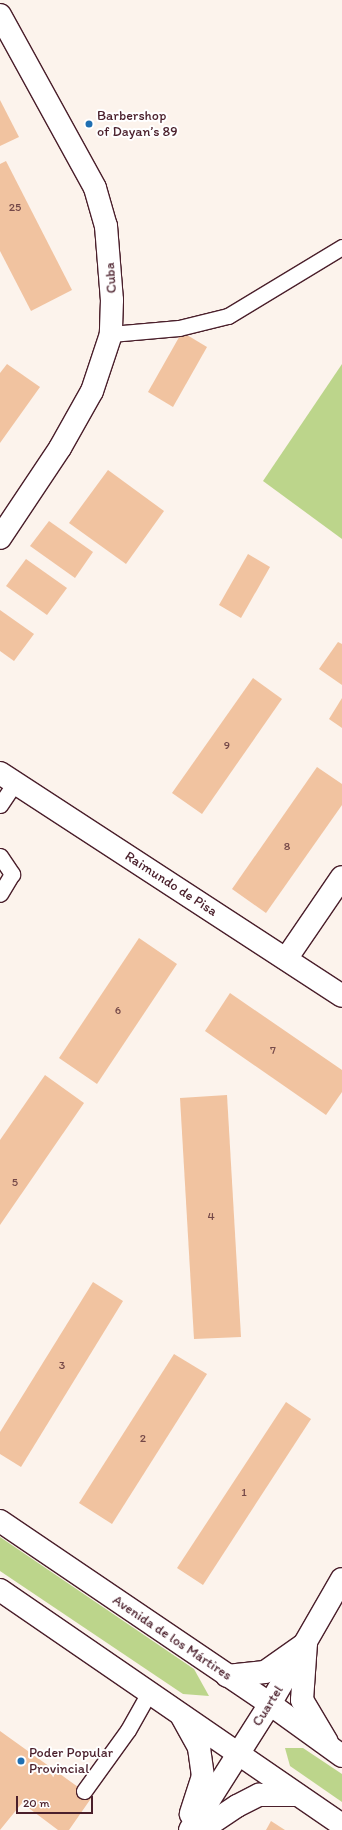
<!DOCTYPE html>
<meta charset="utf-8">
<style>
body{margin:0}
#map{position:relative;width:342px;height:1830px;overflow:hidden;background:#fcf3ec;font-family:Itim,sans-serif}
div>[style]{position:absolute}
.green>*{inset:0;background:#bcd58b}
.building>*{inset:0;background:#f1c3a0}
.roads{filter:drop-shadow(1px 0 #4a1f2b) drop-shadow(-1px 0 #4a1f2b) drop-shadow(0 1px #4a1f2b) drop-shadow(0 -1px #4a1f2b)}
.lane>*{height:15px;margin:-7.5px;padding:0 7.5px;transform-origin:7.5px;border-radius:7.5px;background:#fff}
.street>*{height:22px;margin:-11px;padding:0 11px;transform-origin:11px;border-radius:11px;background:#fff}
.secondary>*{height:22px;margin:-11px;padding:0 11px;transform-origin:11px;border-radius:11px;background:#fff}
.dots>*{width:11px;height:11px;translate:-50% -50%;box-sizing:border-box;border:2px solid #fff;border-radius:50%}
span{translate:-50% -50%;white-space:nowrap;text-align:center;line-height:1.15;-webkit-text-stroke:4px #fff;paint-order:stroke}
.number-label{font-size:12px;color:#744848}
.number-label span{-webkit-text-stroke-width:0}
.poi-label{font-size:14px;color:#4a1f2b}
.left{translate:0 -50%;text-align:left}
.street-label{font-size:14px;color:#4a1f2b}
.scale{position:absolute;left:16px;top:1796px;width:77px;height:18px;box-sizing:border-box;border:2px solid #4a1f2b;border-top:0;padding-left:5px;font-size:12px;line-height:14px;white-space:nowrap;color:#4a1f2b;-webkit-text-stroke:3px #fff;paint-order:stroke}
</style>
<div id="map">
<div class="green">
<div style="clip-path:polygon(342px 364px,342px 539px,263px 481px)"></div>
<div style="clip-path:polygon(0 1537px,194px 1669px,209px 1696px,183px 1694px,0 1571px)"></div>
<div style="clip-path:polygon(285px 1748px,303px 1748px,342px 1774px,342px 1802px,290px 1766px)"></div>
</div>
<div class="building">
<div style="clip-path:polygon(0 100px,19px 137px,0 146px)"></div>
<div style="clip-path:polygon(6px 161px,72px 290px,31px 311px,0 251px,0 164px)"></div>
<div style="clip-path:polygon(182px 332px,207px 347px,173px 407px,148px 392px)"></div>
<div style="clip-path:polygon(7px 364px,40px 387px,0 443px,0 373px)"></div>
<div style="clip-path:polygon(108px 470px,164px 511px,126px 564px,69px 523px)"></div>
<div style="clip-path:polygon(49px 521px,93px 552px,75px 578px,30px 546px)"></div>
<div style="clip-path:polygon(248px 554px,270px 567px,241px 618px,219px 605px)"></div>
<div style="clip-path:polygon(26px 559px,67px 588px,47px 615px,6px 586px)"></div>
<div style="clip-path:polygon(0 610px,34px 634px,14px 661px,0 651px)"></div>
<div style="clip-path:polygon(338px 642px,342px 644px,342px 685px,319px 669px)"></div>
<div style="clip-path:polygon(253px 678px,282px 699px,202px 814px,172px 793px)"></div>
<div style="clip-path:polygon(342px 698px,342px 728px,329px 719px)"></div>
<div style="clip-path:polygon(317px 767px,342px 784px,342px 805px,266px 913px,232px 889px)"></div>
<div style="clip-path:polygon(139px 938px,177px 964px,97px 1084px,59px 1058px)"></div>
<div style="clip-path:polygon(230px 993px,342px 1070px,342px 1092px,326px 1115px,205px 1031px)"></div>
<div style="clip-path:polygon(45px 1075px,84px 1103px,0 1225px,0 1140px)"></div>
<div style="clip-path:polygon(227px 1095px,241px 1337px,194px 1339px,180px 1098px)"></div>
<div style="clip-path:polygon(93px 1282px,123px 1301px,21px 1467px,0 1454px,0 1432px)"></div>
<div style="clip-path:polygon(174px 1354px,207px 1374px,112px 1524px,79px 1503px)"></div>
<div style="clip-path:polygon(286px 1402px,311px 1419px,203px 1585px,177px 1568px)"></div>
<div style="clip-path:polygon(0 1731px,92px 1797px,69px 1830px,58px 1830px,22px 1803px,0 1830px)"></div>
<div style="clip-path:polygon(271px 1821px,285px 1830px,266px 1830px)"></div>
</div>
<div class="roads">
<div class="lane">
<div style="left:111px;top:334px;width:68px;rotate:-5deg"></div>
<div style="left:179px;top:328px;width:50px;rotate:-13.8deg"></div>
<div style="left:228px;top:316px;width:133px;rotate:-31.2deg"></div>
<div style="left:0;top:805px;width:27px;rotate:-56deg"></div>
<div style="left:0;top:856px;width:22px;rotate:56deg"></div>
<div style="left:12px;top:874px;width:23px;rotate:121deg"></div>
<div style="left:84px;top:1791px;width:75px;rotate:-54.2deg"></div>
<div style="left:128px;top:1730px;width:45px;rotate:-60.6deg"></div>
</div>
<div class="street">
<div style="left:0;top:15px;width:197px;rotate:61.2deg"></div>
<div style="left:95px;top:188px;width:40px;rotate:74deg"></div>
<div style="left:106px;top:226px;width:74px;rotate:85.4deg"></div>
<div style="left:112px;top:300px;width:34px;rotate:92deg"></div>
<div style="left:111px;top:334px;width:60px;rotate:108.4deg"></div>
<div style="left:92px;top:391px;width:65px;rotate:119.3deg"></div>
<div style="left:60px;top:448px;width:108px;rotate:123.7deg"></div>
<div style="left:286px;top:959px;width:99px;rotate:-55.7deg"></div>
<div style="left:270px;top:1704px;width:144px;rotate:-60.1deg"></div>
</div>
<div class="secondary">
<div style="left:0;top:773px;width:408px;rotate:33.1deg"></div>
<div style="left:0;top:1521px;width:326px;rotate:34.1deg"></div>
<div style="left:270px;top:1704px;width:89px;rotate:35.8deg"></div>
<div style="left:0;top:1590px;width:415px;rotate:34.5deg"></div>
<div style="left:306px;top:1643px;width:57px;rotate:94deg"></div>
<div style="left:302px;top:1700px;width:49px;rotate:59.2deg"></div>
<div style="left:227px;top:1676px;width:38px;rotate:-6deg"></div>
<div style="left:265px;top:1672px;width:50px;rotate:-35.3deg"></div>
<div style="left:181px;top:1715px;width:38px;rotate:61deg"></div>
<div style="left:199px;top:1748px;width:28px;rotate:82deg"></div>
<div style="left:203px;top:1776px;width:40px;rotate:108deg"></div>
<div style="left:190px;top:1830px;width:149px;rotate:-57.6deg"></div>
<div style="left:201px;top:1830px;width:43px;rotate:-33.7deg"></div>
<div style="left:237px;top:1806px;width:25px;rotate:-27deg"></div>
<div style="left:259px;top:1795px;width:38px"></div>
</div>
</div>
<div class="dots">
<div style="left:89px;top:124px;background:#1f6fb2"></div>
<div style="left:21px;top:1761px;background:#1f6fb2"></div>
</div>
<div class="number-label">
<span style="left:15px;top:208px">25</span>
<span style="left:227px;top:746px">9</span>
<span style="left:287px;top:847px">8</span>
<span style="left:118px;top:1011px">6</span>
<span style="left:273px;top:1051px">7</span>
<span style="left:15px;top:1183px">5</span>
<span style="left:211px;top:1217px">4</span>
<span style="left:62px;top:1366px">3</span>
<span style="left:143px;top:1439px">2</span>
<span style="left:244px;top:1493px">1</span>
</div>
<div class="poi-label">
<span class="left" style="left:97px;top:124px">Barbershop<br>of Dayan’s 89</span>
<span class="left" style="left:29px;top:1761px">Poder Popular<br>Provincial</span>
</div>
<div class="street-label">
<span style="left:111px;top:278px;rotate:-94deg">Cuba</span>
<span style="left:171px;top:884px;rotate:33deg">Raimundo de Pisa</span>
<span style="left:172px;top:1638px;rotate:34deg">Avenida de los Mártires</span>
<span style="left:268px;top:1706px;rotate:-58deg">Cuartel</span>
</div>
<div class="scale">20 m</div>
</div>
